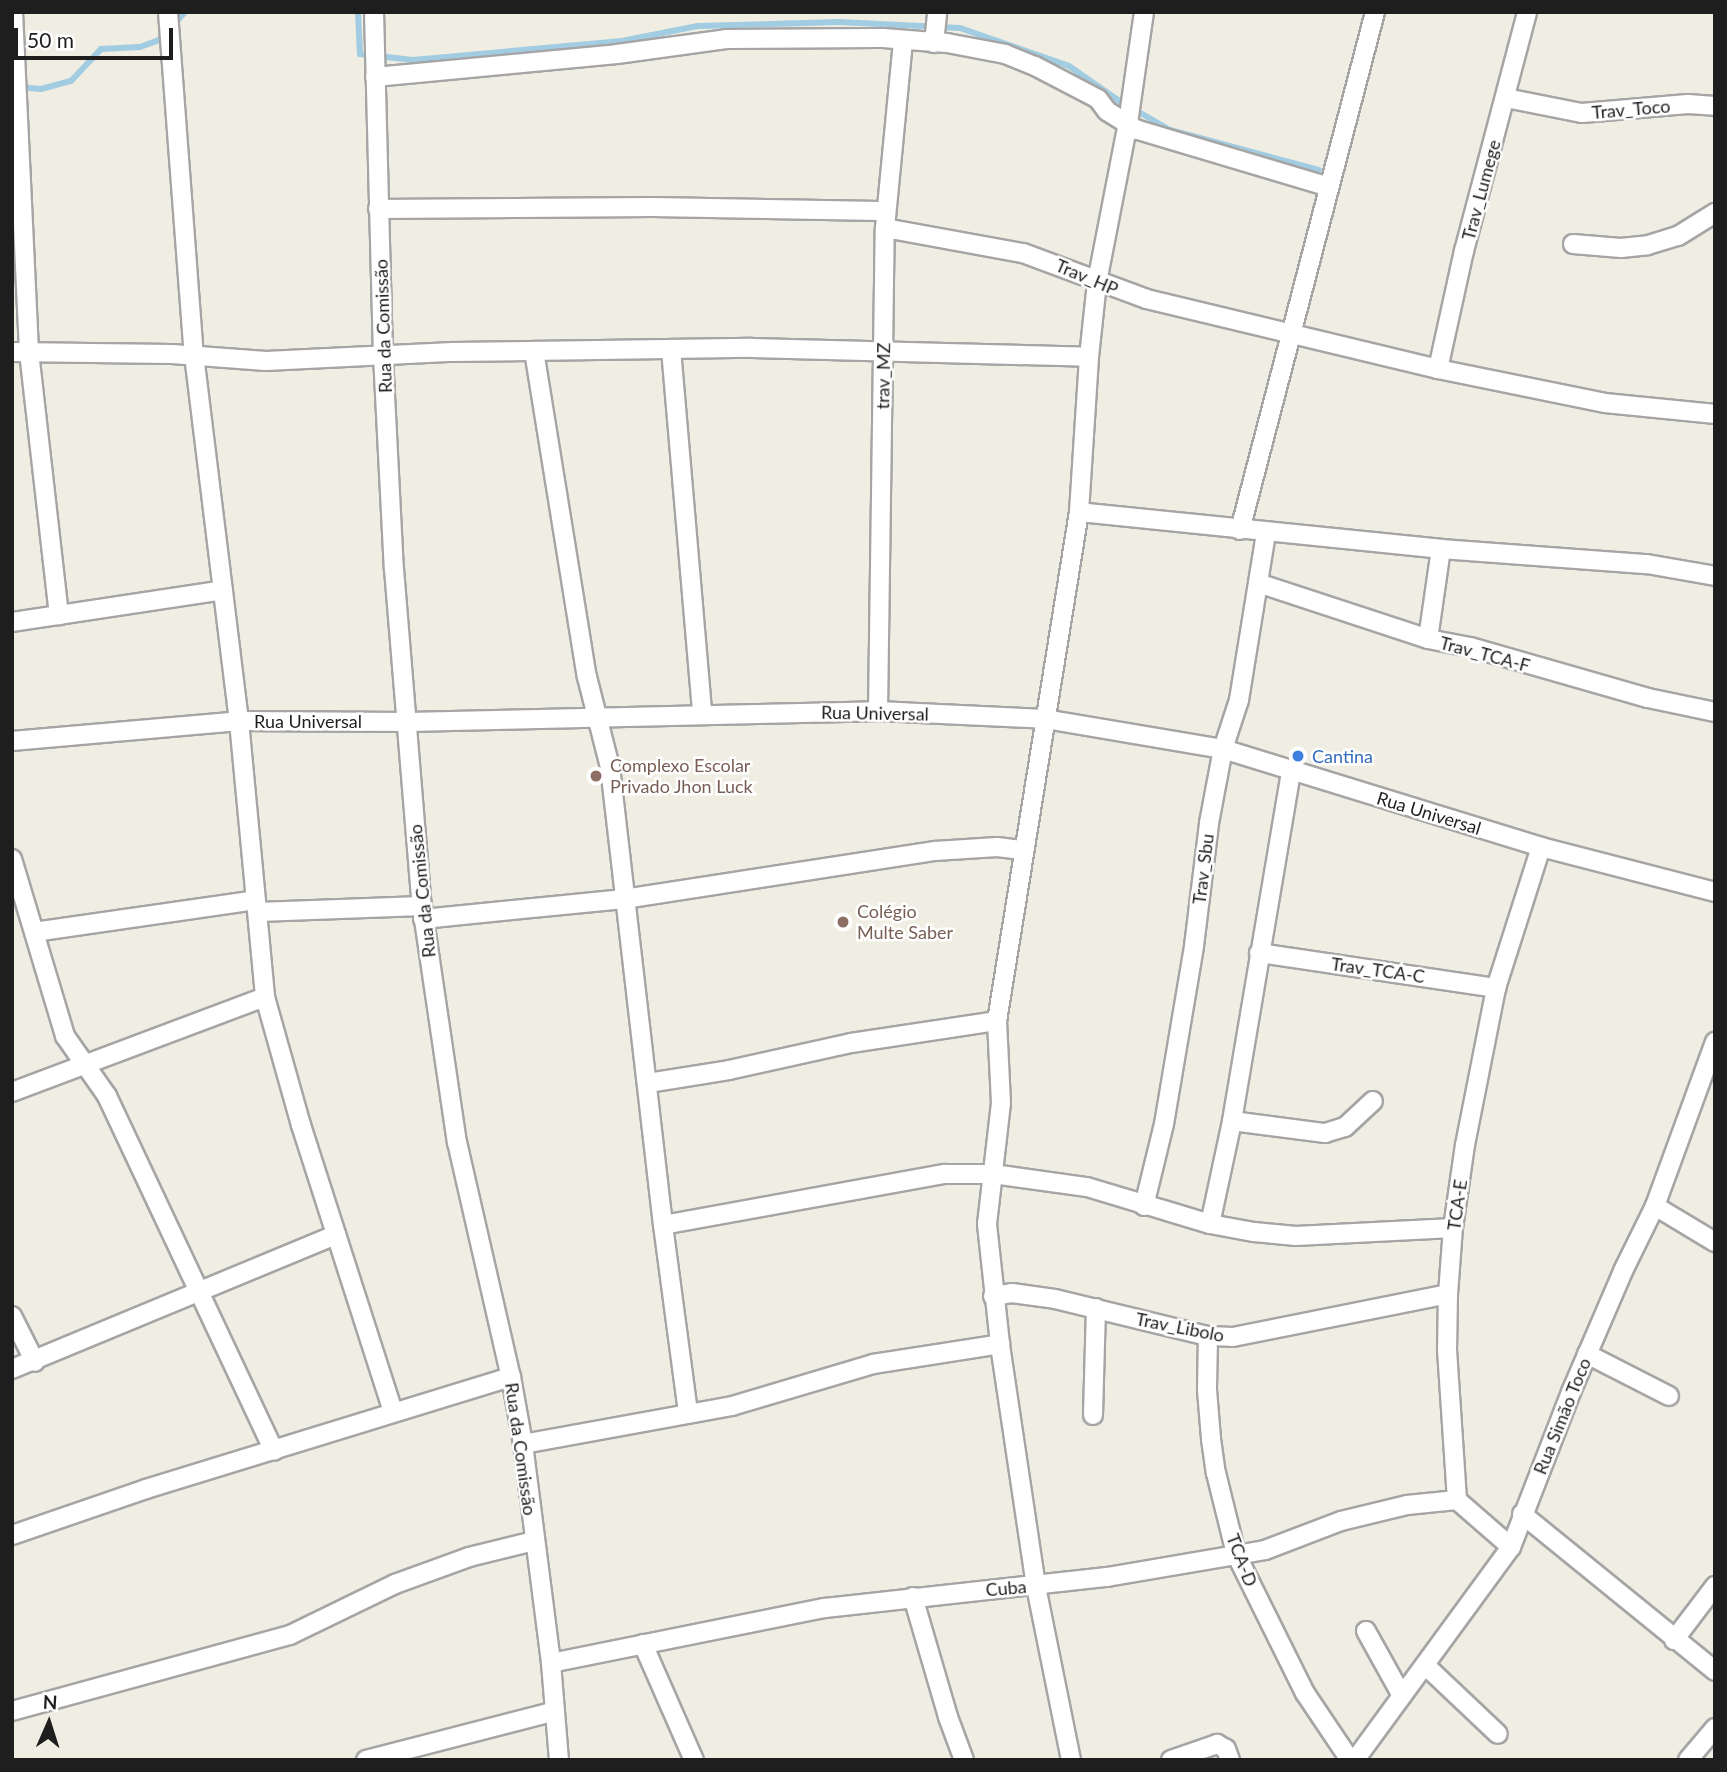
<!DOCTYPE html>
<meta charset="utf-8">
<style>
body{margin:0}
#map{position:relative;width:1727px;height:1772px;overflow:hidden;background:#f0ede3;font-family:Lato,sans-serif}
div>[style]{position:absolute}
.stream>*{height:6px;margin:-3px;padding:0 3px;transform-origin:3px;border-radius:3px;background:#a1cce1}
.roads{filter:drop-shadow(2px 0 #a5a5a5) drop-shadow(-2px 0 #a5a5a5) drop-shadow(0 2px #a5a5a5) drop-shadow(0 -2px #a5a5a5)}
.street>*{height:18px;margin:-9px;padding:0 9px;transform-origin:9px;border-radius:9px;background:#fff}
.dots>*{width:19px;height:19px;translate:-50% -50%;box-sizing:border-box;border:4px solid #fff;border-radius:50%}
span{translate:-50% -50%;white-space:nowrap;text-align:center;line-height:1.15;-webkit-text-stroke:5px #fff;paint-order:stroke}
.street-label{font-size:18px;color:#1e1e1e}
.shop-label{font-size:18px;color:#366cbe}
.left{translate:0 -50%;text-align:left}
.education-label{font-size:18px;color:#785e54}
.frame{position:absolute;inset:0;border:14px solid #1e1e1e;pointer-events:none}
.north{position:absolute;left:14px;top:1688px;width:70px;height:70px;-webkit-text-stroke:5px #fff;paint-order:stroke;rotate:3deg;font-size:19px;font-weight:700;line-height:28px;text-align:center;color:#1e1e1e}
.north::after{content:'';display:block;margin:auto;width:24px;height:32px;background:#1e1e1e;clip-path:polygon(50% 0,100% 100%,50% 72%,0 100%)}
.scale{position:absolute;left:14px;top:28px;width:159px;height:32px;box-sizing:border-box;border:4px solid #1e1e1e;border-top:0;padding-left:9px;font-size:21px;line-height:24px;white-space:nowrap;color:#1e1e1e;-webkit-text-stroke:5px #fff;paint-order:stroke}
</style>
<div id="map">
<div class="stream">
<div style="left:358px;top:12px;width:42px;rotate:87.3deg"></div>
<div style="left:360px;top:54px;width:53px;rotate:6.5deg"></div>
<div style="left:413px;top:60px;width:210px;rotate:-5.2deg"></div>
<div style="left:622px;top:41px;width:77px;rotate:-11.2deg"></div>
<div style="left:698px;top:26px;width:141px;rotate:-1.6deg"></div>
<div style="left:839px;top:22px;width:121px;rotate:2.8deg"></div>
<div style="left:960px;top:28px;width:115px;rotate:19.2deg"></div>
<div style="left:1069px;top:66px;width:60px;rotate:34.8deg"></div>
<div style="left:1118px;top:100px;width:60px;rotate:30deg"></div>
<div style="left:1170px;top:130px;width:154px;rotate:15deg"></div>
<div style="left:19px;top:87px;width:22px;rotate:5deg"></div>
<div style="left:41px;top:89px;width:31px;rotate:-15deg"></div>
<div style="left:71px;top:81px;width:44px;rotate:-46.8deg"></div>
<div style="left:101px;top:49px;width:39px;rotate:-3deg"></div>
<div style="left:140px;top:47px;width:20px;rotate:-20deg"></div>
<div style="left:159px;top:40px;width:38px;rotate:-47deg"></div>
</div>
<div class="roads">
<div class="street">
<div style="left:13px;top:12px;width:340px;rotate:87.3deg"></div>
<div style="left:29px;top:352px;width:265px;rotate:83.5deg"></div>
<div style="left:168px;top:12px;width:344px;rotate:85.7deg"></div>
<div style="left:194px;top:355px;width:369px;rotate:83deg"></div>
<div style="left:239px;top:721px;width:277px;rotate:84.6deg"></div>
<div style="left:265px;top:997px;width:133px;rotate:74.3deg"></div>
<div style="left:301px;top:1125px;width:301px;rotate:72.2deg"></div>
<div style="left:374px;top:12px;width:343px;rotate:88.5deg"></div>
<div style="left:383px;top:355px;width:214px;rotate:87.1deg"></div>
<div style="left:394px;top:569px;width:338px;rotate:85.3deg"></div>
<div style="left:422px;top:906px;width:239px;rotate:81.6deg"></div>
<div style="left:457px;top:1142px;width:241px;rotate:77.1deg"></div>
<div style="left:511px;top:1377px;width:68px;rotate:79.8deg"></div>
<div style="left:523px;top:1444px;width:221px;rotate:82.7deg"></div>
<div style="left:551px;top:1663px;width:97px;rotate:85.3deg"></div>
<div style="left:934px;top:43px;width:31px;rotate:-84deg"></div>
<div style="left:375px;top:77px;width:243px;rotate:-5.4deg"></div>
<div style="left:617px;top:54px;width:110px;rotate:-7.8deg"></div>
<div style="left:726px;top:39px;width:157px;rotate:-0.4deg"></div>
<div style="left:883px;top:38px;width:64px;rotate:4.5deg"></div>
<div style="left:947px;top:43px;width:59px;rotate:10.7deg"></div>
<div style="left:1005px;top:54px;width:32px;rotate:22deg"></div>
<div style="left:1035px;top:66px;width:71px;rotate:27.6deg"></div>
<div style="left:1098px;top:99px;width:15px;rotate:53deg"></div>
<div style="left:1107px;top:111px;width:36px;rotate:32deg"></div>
<div style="left:1138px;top:130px;width:199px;rotate:16.6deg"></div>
<div style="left:1506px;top:98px;width:77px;rotate:11.2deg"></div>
<div style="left:1582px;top:113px;width:106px;rotate:-4.9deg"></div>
<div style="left:1688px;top:104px;width:27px;rotate:4deg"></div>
<div style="left:378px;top:209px;width:275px;rotate:-0.4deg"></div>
<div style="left:653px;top:207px;width:233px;rotate:1deg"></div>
<div style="left:885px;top:228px;width:140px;rotate:10.3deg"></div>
<div style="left:1023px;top:253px;width:132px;rotate:20.4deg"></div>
<div style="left:1147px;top:299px;width:299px;rotate:13.5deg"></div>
<div style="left:1438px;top:369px;width:170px;rotate:11.5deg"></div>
<div style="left:1605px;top:403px;width:111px;rotate:5.7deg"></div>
<div style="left:1573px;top:244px;width:48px;rotate:4.8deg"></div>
<div style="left:1621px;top:248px;width:27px;rotate:-6deg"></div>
<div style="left:1648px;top:245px;width:31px;rotate:-17deg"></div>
<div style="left:1678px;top:236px;width:44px;rotate:-31.9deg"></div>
<div style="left:671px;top:349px;width:366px;rotate:85.1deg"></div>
<div style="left:534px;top:351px;width:330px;rotate:80.8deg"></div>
<div style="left:587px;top:677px;width:93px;rotate:75.7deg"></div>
<div style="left:610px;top:767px;width:461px;rotate:83.4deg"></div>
<div style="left:663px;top:1225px;width:190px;rotate:82.4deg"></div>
<div style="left:12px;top:352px;width:160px;rotate:0.7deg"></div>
<div style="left:172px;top:354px;width:94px;rotate:4.3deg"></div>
<div style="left:266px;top:361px;width:187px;rotate:-2.8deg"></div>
<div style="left:453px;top:352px;width:299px;rotate:-0.8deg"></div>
<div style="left:752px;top:348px;width:337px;rotate:1.5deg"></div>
<div style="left:1438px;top:369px;width:121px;rotate:-77.6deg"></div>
<div style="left:1464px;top:251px;width:247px;rotate:-75.2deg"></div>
<div style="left:1079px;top:512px;width:364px;rotate:5.8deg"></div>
<div style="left:1441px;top:549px;width:207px;rotate:4.2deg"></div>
<div style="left:1647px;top:564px;width:69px;rotate:10deg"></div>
<div style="left:1240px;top:530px;width:535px;rotate:-75.39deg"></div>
<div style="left:1258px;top:583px;width:179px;rotate:18.2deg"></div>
<div style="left:1428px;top:639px;width:43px;rotate:10.8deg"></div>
<div style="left:1470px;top:647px;width:185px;rotate:16deg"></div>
<div style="left:1648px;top:698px;width:68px;rotate:11.8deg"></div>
<div style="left:12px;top:622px;width:213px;rotate:-8.6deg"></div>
<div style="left:1428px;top:639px;width:91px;rotate:-81.8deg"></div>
<div style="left:878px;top:711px;width:483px;rotate:-89.2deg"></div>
<div style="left:885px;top:228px;width:187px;rotate:-84.5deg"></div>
<div style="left:12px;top:741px;width:228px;rotate:-5deg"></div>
<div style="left:239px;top:721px;width:169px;rotate:0.3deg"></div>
<div style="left:408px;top:722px;width:470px;rotate:-1.3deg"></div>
<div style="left:878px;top:711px;width:167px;rotate:2.7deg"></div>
<div style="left:1045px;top:719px;width:181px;rotate:9.6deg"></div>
<div style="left:1223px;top:749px;width:333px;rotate:17.1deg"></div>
<div style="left:1541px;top:847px;width:180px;rotate:14.5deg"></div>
<div style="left:12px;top:859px;width:185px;rotate:73.3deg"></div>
<div style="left:65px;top:1036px;width:73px;rotate:55deg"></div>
<div style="left:107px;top:1096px;width:392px;rotate:64.8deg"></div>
<div style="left:258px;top:912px;width:164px;rotate:-2.1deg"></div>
<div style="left:423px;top:919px;width:202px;rotate:-5.7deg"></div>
<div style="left:624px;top:899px;width:315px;rotate:-8.8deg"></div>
<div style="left:935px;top:851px;width:62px;rotate:-3.7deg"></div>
<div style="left:997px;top:847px;width:26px;rotate:7deg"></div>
<div style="left:34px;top:932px;width:224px;rotate:-8.2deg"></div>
<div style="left:1259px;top:953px;width:240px;rotate:8.4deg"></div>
<div style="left:648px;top:1083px;width:82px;rotate:-9.1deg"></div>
<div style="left:729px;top:1070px;width:125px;rotate:-12.5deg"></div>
<div style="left:851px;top:1043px;width:148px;rotate:-8.6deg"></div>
<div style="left:12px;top:1092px;width:270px;rotate:-20.6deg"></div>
<div style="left:1232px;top:1121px;width:94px;rotate:7.4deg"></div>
<div style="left:1325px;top:1133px;width:21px;rotate:-17deg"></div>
<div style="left:1345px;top:1127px;width:38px;rotate:-43deg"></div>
<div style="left:1144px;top:1206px;width:84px;rotate:-76.3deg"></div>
<div style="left:1164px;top:1124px;width:181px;rotate:-80.4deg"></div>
<div style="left:1194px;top:946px;width:124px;rotate:-83deg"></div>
<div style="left:1209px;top:823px;width:75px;rotate:-79.3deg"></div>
<div style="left:1223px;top:749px;width:52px;rotate:-71.9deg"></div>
<div style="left:1239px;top:700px;width:169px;rotate:-80.8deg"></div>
<div style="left:1655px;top:1206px;width:70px;rotate:31deg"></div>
<div style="left:1210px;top:1224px;width:105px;rotate:-77.9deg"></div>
<div style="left:1232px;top:1121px;width:354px;rotate:-80.4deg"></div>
<div style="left:663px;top:1225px;width:286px;rotate:-10.3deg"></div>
<div style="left:944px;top:1174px;width:49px"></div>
<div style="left:993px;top:1174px;width:95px;rotate:7.9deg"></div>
<div style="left:1087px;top:1187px;width:128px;rotate:16.7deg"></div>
<div style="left:1210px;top:1224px;width:45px;rotate:10.3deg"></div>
<div style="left:1254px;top:1232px;width:42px;rotate:5.4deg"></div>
<div style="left:1296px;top:1236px;width:157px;rotate:-2.9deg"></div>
<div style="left:993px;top:1296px;width:19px;rotate:-9deg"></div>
<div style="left:1012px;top:1293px;width:43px;rotate:7.9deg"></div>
<div style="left:1055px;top:1299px;width:157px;rotate:13.6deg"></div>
<div style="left:1208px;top:1336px;width:25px;rotate:2deg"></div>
<div style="left:1233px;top:1337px;width:219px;rotate:-11.3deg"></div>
<div style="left:12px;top:1316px;width:51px;rotate:63.4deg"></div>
<div style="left:1208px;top:1336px;width:54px;rotate:91.1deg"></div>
<div style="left:1207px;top:1390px;width:49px;rotate:85.3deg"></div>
<div style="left:1211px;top:1439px;width:34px;rotate:82deg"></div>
<div style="left:1216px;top:1473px;width:83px;rotate:76.1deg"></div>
<div style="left:1236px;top:1554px;width:155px;rotate:63.6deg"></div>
<div style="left:1305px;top:1693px;width:81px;rotate:56.1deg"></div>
<div style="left:1587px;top:1354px;width:92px;rotate:27.1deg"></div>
<div style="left:12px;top:1369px;width:351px;rotate:-22.5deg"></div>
<div style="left:1093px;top:1415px;width:107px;rotate:-88.4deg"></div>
<div style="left:523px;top:1444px;width:212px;rotate:-10.3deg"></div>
<div style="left:732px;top:1406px;width:147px;rotate:-16.6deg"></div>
<div style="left:873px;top:1364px;width:129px;rotate:-8.9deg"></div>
<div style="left:1522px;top:1514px;width:249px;rotate:39.1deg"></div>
<div style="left:12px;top:1535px;width:142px;rotate:-18.9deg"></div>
<div style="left:146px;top:1489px;width:382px;rotate:-17.1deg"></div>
<div style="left:1511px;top:1547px;width:72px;rotate:-139deg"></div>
<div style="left:1457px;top:1500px;width:149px;rotate:-93.8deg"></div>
<div style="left:1447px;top:1351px;width:57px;rotate:-89deg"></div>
<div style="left:1448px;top:1294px;width:66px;rotate:-85.7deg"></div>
<div style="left:1453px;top:1228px;width:84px;rotate:-81.8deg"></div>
<div style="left:1465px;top:1145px;width:160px;rotate:-78.8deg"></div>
<div style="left:1496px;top:988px;width:148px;rotate:-72.3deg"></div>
<div style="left:913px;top:1597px;width:125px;rotate:73.7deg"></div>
<div style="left:948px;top:1717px;width:46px;rotate:69.6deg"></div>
<div style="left:1366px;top:1631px;width:74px;rotate:61deg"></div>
<div style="left:1674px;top:1640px;width:68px;rotate:-52.8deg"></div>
<div style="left:643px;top:1644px;width:127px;rotate:66.3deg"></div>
<div style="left:551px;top:1663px;width:279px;rotate:-11.4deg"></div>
<div style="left:825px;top:1608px;width:284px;rotate:-6.3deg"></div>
<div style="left:1107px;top:1577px;width:160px;rotate:-9.7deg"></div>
<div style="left:1265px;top:1550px;width:81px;rotate:-20.9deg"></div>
<div style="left:1341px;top:1521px;width:68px;rotate:-13.6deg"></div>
<div style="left:1407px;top:1505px;width:50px;rotate:-5.7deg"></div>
<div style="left:1425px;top:1665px;width:100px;rotate:43.4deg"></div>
<div style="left:12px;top:1711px;width:288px;rotate:-15.3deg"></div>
<div style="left:290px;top:1635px;width:117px;rotate:-25.9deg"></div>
<div style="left:395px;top:1584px;width:79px;rotate:-20deg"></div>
<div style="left:469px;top:1557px;width:67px;rotate:-13.8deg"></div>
<div style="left:366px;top:1760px;width:195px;rotate:-14.5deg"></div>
<div style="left:1071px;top:1760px;width:177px;rotate:-101.4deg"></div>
<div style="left:1036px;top:1586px;width:245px;rotate:-98.5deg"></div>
<div style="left:1000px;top:1344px;width:121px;rotate:-96.2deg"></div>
<div style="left:987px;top:1224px;width:122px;rotate:-83.4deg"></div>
<div style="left:1001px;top:1103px;width:82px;rotate:-92.8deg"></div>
<div style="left:997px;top:1021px;width:516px;rotate:-80.85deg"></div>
<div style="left:1079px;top:512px;width:155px;rotate:-86.3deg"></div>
<div style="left:1089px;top:357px;width:75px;rotate:-83.9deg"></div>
<div style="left:1097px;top:282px;width:162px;rotate:-79deg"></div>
<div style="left:1128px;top:123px;width:112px;rotate:-81.8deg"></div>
<div style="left:1171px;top:1760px;width:49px;rotate:-19.2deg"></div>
<div style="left:1217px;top:1744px;width:10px;rotate:29deg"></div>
<div style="left:1226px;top:1749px;width:12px;rotate:70deg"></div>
<div style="left:1355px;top:1760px;width:264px;rotate:-53.8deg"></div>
<div style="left:1511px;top:1547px;width:166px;rotate:-68.8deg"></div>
<div style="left:1571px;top:1392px;width:132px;rotate:-66.7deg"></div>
<div style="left:1623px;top:1271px;width:72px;rotate:-63.8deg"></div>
<div style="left:1655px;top:1206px;width:175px;rotate:-69.9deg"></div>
<div style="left:1688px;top:1760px;width:42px;rotate:-49.8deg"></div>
</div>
</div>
<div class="dots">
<div style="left:1298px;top:756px;background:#3f7fe0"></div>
<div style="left:596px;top:776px;background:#8d6e63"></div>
<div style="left:843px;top:922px;background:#8d6e63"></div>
</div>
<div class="street-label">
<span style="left:1631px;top:109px;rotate:-5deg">Trav_Toco</span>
<span style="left:1481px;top:190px;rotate:-75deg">Trav_Lumege</span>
<span style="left:1087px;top:277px;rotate:23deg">Trav_HP</span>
<span style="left:383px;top:326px;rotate:-92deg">Rua da Comissão</span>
<span style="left:883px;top:376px;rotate:-89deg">trav_MZ</span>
<span style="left:1485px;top:654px;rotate:15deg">Trav_TCA-F</span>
<span style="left:875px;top:713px;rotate:1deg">Rua Universal</span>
<span style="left:308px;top:721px">Rua Universal</span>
<span style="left:1429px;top:813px;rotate:17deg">Rua Universal</span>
<span style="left:1203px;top:869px;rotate:-83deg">Trav_Sbu</span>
<span style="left:422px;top:891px;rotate:-96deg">Rua da Comissão</span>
<span style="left:1378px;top:970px;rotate:8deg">Trav_TCA-C</span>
<span style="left:1457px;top:1205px;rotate:-82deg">TCA-E</span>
<span style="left:1180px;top:1327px;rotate:11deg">Trav_Libolo</span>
<span style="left:1562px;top:1416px;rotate:-68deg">Rua Simão Toco</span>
<span style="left:521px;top:1449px;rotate:82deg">Rua da Comissão</span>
<span style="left:1242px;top:1560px;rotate:69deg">TCA-D</span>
<span style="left:1006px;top:1588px;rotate:-5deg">Cuba</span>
</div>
<div class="shop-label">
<span class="left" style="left:1312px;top:756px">Cantina</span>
</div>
<div class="education-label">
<span class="left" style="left:610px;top:776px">Complexo Escolar<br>Privado Jhon Luck</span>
<span class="left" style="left:857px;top:922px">Colégio<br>Multe Saber</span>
</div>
<div class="frame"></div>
<div class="north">N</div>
<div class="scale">50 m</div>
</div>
